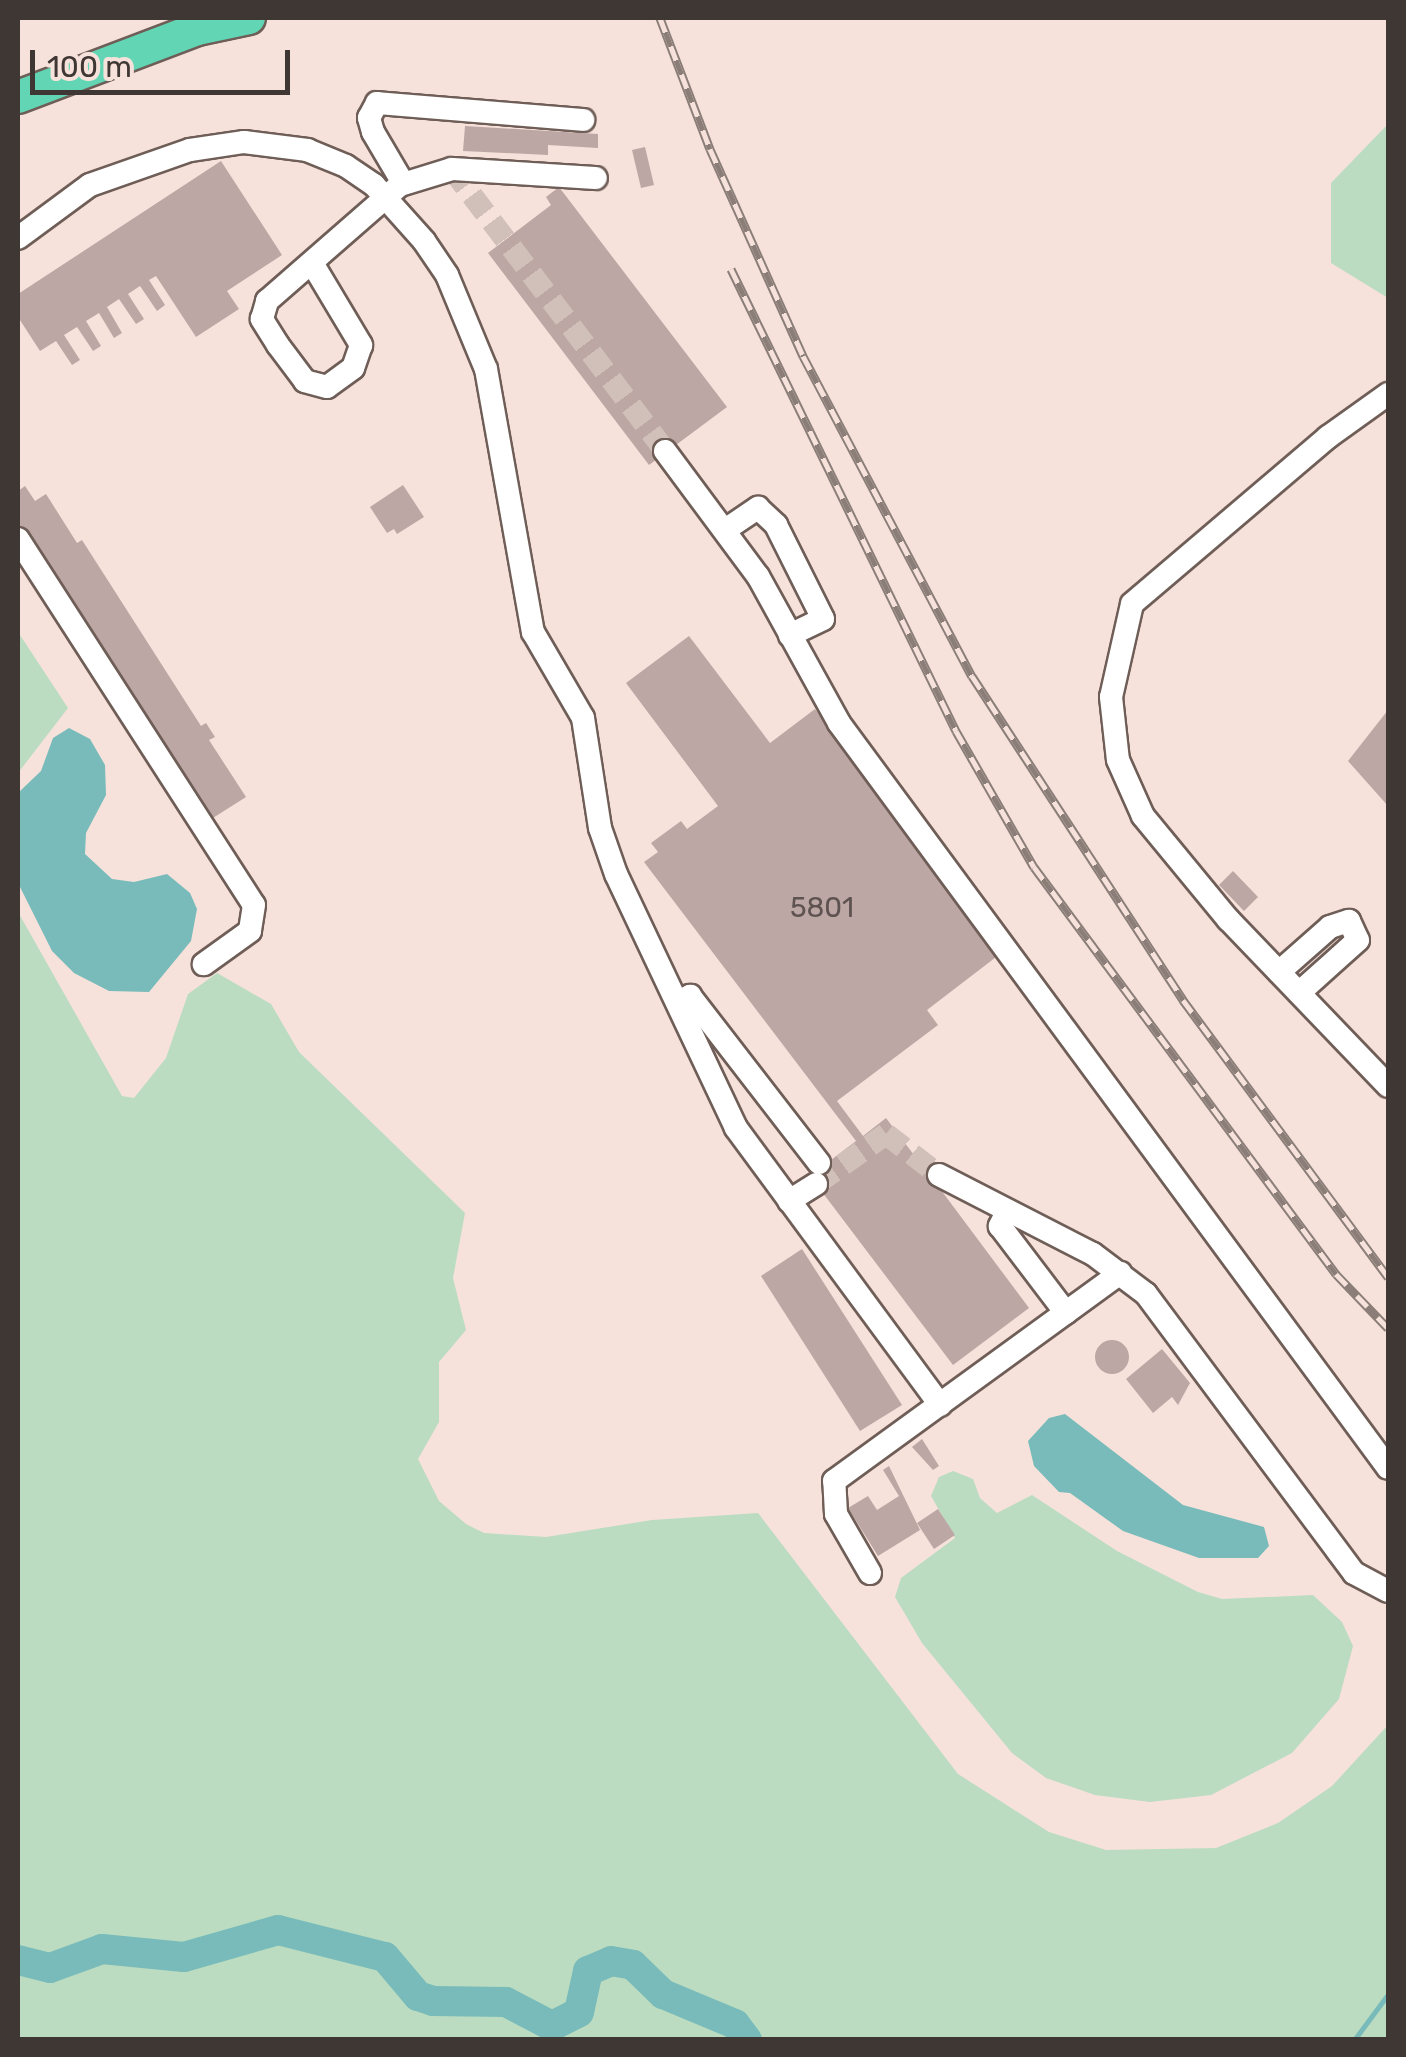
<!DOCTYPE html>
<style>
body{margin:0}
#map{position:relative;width:1406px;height:2057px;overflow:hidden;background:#f6e2db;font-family:Rubik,sans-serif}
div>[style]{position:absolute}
.green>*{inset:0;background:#bbdcc0}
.water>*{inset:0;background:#78bbba}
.stream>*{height:5px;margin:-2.5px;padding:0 2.5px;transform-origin:2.5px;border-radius:2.5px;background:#78bbba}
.river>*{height:30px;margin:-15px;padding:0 15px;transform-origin:15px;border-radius:15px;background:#78bbba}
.building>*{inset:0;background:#bca7a5}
.round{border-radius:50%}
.minor-tunnel>*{height:22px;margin-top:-11px;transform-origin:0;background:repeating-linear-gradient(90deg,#d1c0ba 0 22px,transparent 0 33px)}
.roads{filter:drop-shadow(2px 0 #6f5e57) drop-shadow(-2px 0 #6f5e57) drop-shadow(0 2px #6f5e57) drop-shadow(0 -2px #6f5e57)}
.minor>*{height:22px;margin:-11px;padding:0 11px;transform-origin:11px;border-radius:11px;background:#fff}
.highway>*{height:32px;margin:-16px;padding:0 16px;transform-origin:16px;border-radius:16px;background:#61d5b4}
.rail>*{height:9px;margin-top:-4.5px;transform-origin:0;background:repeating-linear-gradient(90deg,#f6e2db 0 15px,#8b7e79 0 30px);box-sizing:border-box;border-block:2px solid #8b7e79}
span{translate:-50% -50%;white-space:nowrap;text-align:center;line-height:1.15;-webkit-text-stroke:8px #f6e2db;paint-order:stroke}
.number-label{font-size:28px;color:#5e5350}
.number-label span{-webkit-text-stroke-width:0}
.frame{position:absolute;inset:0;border:20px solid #3f3734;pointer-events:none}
.scale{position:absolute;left:30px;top:50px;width:260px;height:45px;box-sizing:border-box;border:5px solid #3f3734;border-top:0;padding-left:12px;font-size:30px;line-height:35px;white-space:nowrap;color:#3f3734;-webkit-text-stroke:8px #f6e2db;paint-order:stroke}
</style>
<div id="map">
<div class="green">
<div style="clip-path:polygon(1388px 124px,1388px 298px,1331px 263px,1331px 183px)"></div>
<div style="clip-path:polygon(18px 632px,68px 708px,18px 773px)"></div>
<div style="clip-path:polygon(18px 912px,122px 1096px,134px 1098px,166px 1058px,188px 994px,217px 973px,271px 1004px,299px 1052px,465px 1213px,453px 1278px,466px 1330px,439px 1362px,439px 1422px,418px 1459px,439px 1501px,466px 1524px,484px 1533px,546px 1537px,652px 1520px,758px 1513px,958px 1774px,1049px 1832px,1106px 1850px,1216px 1848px,1278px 1823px,1332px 1786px,1388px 1725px,1388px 2039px,18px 2039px)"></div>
<div style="clip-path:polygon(953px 1471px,973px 1479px,980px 1498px,997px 1513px,1032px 1495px,1117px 1551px,1198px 1592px,1222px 1599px,1313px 1595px,1342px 1622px,1353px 1646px,1339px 1699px,1292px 1753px,1211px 1795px,1150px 1802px,1095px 1795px,1046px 1778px,1012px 1753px,922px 1643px,895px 1597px,901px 1578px,955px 1538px,931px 1496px,939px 1477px)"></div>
</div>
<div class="water">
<div style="clip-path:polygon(69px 728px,90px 739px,105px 765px,106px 795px,86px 833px,85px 854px,112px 879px,134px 882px,167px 874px,190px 893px,197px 909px,191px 941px,149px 992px,109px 991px,74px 973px,52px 951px,18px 883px,18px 793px,41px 771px,53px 738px)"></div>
<div style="clip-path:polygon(1065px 1414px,1183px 1505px,1264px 1527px,1269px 1546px,1258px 1558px,1199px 1558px,1123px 1531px,1070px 1493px,1059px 1492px,1034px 1466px,1028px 1441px,1049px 1418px)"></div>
</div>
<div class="stream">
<div style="left:1354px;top:2040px;width:57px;rotate:-53.5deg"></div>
</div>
<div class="river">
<div style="left:18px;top:1960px;width:33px;rotate:14deg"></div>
<div style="left:50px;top:1968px;width:55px;rotate:-20.1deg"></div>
<div style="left:102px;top:1949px;width:82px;rotate:5.6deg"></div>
<div style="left:184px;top:1957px;width:98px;rotate:-16deg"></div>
<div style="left:278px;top:1930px;width:110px;rotate:14.2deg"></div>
<div style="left:385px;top:1957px;width:51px;rotate:49.8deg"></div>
<div style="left:418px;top:1996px;width:16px;rotate:18deg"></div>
<div style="left:433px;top:2001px;width:73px;rotate:0.8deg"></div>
<div style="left:506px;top:2002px;width:52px;rotate:27.6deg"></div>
<div style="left:552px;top:2026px;width:30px;rotate:-27deg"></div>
<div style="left:579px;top:2012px;width:42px;rotate:-77.6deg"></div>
<div style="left:588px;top:1971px;width:25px;rotate:-23deg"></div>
<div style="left:611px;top:1961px;width:22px;rotate:10deg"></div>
<div style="left:633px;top:1965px;width:42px;rotate:44deg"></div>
<div style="left:663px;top:1994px;width:78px;rotate:22.6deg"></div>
<div style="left:735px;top:2024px;width:20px;rotate:53deg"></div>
</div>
<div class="building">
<div style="clip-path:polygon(465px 126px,598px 134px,598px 148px,548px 145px,548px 155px,463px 151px)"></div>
<div style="clip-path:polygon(645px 147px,654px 185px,641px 188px,632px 150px)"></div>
<div style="clip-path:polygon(221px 161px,282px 255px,227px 291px,239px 309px,196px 337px,156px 276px,149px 280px,165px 305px,157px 311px,140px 286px,128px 294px,144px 319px,136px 324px,119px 299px,107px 307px,122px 333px,114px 338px,99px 313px,86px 321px,101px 346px,93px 351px,77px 327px,64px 335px,80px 360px,72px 365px,56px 341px,40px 351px,18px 317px,18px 294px)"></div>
<div style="clip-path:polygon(559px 187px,727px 407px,649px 465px,488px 253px,551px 205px,546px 197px)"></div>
<div style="clip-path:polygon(403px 485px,424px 517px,397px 534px,394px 529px,387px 533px,370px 507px)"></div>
<div style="clip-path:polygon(25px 486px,35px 501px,46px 494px,77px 543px,82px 540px,201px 726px,206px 723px,215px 737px,209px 740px,246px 797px,205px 823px,18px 530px,18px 491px)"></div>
<div style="clip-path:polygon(689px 636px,770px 743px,815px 709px,1000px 954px,927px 1010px,938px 1025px,837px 1101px,863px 1136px,886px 1118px,914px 1155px,917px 1151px,944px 1167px,935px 1182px,1029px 1308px,953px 1365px,810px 1176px,856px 1141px,644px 862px,658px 852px,651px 843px,681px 821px,687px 829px,718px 806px,626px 683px)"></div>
<div style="clip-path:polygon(1388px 710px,1388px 806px,1348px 761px)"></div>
<div style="clip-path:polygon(1233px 871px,1258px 897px,1244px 911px,1219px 885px)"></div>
<div style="clip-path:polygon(802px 1249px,902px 1405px,860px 1431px,761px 1276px)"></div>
<div class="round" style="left:1095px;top:1340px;width:34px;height:34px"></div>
<div style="clip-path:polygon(1162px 1349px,1190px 1383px,1178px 1405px,1172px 1397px,1153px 1413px,1126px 1379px)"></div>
<div style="clip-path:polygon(922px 1439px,939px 1466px,933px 1470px,912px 1447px)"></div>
<div style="clip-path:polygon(889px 1466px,920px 1530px,878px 1556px,848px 1508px,868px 1496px,877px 1510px,899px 1496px,883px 1470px)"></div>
<div style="clip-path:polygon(938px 1509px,955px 1535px,934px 1549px,917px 1523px)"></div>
</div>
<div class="minor-tunnel">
<div style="left:452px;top:169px;width:353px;rotate:52.9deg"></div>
<div style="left:816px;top:1184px;width:86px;rotate:-35.5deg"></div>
<div style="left:886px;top:1134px;width:67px;rotate:37.7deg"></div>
</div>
<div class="roads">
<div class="minor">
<div style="left:403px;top:183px;width:59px;rotate:-120.5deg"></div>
<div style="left:373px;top:132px;width:15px;rotate:-106deg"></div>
<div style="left:369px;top:118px;width:17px;rotate:-62deg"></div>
<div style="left:377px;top:103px;width:207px;rotate:4.7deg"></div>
<div style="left:18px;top:238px;width:89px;rotate:-36.4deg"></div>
<div style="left:90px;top:185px;width:106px;rotate:-19.3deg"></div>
<div style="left:190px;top:150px;width:55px;rotate:-8.4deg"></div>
<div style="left:244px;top:142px;width:64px;rotate:7.2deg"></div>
<div style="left:307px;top:150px;width:42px;rotate:22.3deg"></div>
<div style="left:346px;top:166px;width:34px;rotate:34deg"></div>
<div style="left:374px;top:185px;width:75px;rotate:48.2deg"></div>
<div style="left:424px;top:241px;width:41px;rotate:55.9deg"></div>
<div style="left:447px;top:275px;width:102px;rotate:67.5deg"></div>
<div style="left:486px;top:369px;width:267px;rotate:79.9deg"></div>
<div style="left:533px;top:632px;width:99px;rotate:59.8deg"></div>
<div style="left:583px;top:718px;width:111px;rotate:81.2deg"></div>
<div style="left:600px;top:828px;width:49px;rotate:70.8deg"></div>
<div style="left:616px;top:874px;width:281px;rotate:64.7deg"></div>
<div style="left:736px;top:1128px;width:344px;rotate:53.6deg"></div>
<div style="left:312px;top:263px;width:96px;rotate:59.1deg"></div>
<div style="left:361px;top:345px;width:24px;rotate:109deg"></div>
<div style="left:353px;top:368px;width:32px;rotate:144deg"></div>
<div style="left:327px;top:387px;width:23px;rotate:-165deg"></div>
<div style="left:305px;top:381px;width:45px;rotate:-126.9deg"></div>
<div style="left:278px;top:345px;width:31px;rotate:-122deg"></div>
<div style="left:262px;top:319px;width:19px;rotate:-74deg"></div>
<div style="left:267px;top:301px;width:176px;rotate:-41.1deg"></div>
<div style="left:400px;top:185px;width:54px;rotate:-17.1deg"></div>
<div style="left:452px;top:169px;width:144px;rotate:3.6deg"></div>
<div style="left:1388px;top:394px;width:74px;rotate:144.4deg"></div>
<div style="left:1328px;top:437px;width:257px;rotate:139.6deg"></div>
<div style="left:1132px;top:604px;width:95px;rotate:102.7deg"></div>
<div style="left:1111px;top:697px;width:63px;rotate:83.7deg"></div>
<div style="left:1118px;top:760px;width:61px;rotate:65.9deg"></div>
<div style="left:1143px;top:816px;width:134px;rotate:50.5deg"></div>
<div style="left:1228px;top:919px;width:231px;rotate:46.2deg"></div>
<div style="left:665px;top:451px;width:156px;rotate:53.4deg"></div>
<div style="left:758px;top:576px;width:168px;rotate:61.1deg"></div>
<div style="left:839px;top:723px;width:925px;rotate:53.61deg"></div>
<div style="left:725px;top:530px;width:40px;rotate:-34deg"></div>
<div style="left:758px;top:508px;width:25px;rotate:43deg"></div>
<div style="left:776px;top:525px;width:105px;rotate:63.4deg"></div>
<div style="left:823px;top:619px;width:37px;rotate:154deg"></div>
<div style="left:18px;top:539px;width:435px;rotate:57.2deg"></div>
<div style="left:254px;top:905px;width:26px;rotate:99deg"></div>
<div style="left:250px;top:931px;width:57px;rotate:144.3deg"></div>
<div style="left:1279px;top:972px;width:68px;rotate:-41.4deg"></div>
<div style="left:1330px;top:927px;width:20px;rotate:-18deg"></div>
<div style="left:1349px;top:921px;width:21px;rotate:65deg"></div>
<div style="left:1358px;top:940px;width:79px;rotate:138.1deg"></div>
<div style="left:679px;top:1002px;width:13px;rotate:-29deg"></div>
<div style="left:690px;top:996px;width:211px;rotate:52.3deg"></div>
<div style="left:939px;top:1175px;width:173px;rotate:27.2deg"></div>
<div style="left:1093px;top:1254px;width:66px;rotate:37deg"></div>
<div style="left:1146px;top:1294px;width:348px;rotate:53.3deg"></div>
<div style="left:1354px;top:1573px;width:38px;rotate:28deg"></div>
<div style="left:789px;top:1201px;width:32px;rotate:-32deg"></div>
<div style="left:1007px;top:1212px;width:16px;rotate:117deg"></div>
<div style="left:1000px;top:1226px;width:109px;rotate:52.8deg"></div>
<div style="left:870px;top:1573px;width:68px;rotate:-120deg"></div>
<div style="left:836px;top:1514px;width:33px;rotate:-93deg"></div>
<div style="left:834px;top:1481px;width:354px;rotate:-36deg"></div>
</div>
<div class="highway">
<div style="left:18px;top:97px;width:191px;rotate:-20.8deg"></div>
<div style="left:197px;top:29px;width:53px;rotate:-11.9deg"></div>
</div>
</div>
<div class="rail">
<div style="left:660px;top:18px;width:140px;rotate:69.1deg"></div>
<div style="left:710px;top:149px;width:227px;rotate:65.8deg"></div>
<div style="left:803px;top:356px;width:362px;rotate:62.2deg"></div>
<div style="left:972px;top:676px;width:387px;rotate:56.9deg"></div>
<div style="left:1183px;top:1000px;width:345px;rotate:53.5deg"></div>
<div style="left:731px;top:269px;width:514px;rotate:64.03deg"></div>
<div style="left:956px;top:731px;width:157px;rotate:60.2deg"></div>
<div style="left:1034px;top:867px;width:507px;rotate:53.42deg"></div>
<div style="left:1336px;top:1274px;width:75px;rotate:46.1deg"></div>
</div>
<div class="number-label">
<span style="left:822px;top:908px">5801</span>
</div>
<div class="frame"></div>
<div class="scale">100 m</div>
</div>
